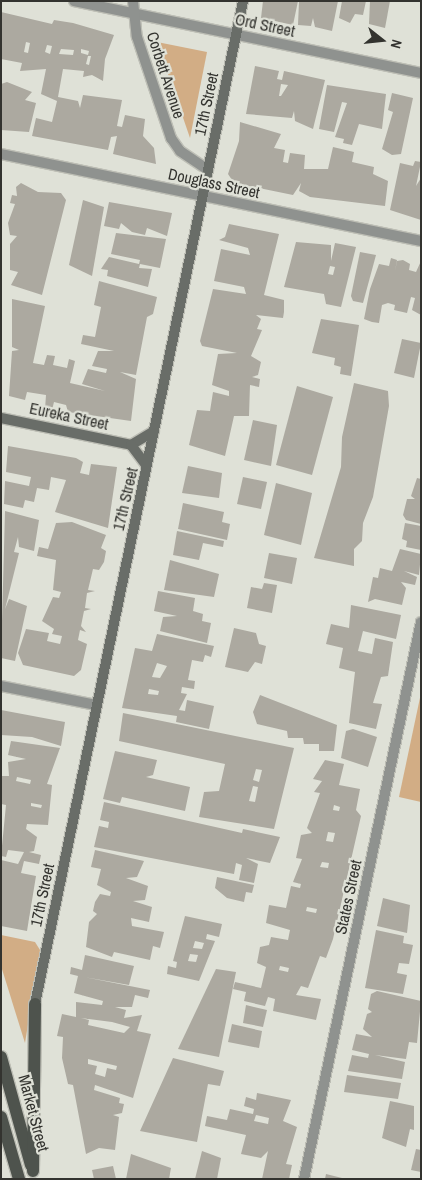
<!DOCTYPE html>
<style>
body{margin:0}
#map{position:relative;width:422px;height:1180px;overflow:hidden;background:#dfe1d7;font-family:"Archivo Narrow",sans-serif}
div>[style]{position:absolute}
.green>*{inset:0;background:#d2ad85}
.building>*{inset:0;background:#aca9a0}
.roads{filter:drop-shadow(1px 0 #bdbeb5) drop-shadow(-1px 0 #bdbeb5) drop-shadow(0 1px #bdbeb5) drop-shadow(0 -1px #bdbeb5)}
.street>*{height:10px;margin:-5px;padding:0 5px;transform-origin:5px;border-radius:5px;background:#8f928f}
.secondary>*{height:10px;margin:-5px;padding:0 5px;transform-origin:5px;border-radius:5px;background:#696d68}
.primary>*{height:12px;margin:-6px;padding:0 6px;transform-origin:6px;border-radius:6px;background:#4e534d}
span{translate:-50% -50%;white-space:nowrap;text-align:center;line-height:1.15;-webkit-text-stroke:4.5px #dfe1d7;paint-order:stroke}
.street-label{font-size:16px;color:#33332f}
.frame{position:absolute;inset:0;border:2px solid #33332f;pointer-events:none}
.north{position:absolute;left:357px;top:15px;width:50px;height:50px;-webkit-text-stroke:4px #dfe1d7;paint-order:stroke;rotate:106deg;font-size:14px;font-weight:700;line-height:20px;text-align:center;color:#33332f}
.north::after{content:'';display:block;margin:auto;width:18px;height:22px;background:#33332f;clip-path:polygon(50% 0,100% 100%,50% 72%,0 100%)}
</style>
<div id="map">
<div class="green">
<div style="clip-path:polygon(157px 42px,207px 52px,190px 138px)"></div>
<div style="clip-path:polygon(421px 693px,421px 802px,399px 797px)"></div>
<div style="clip-path:polygon(1px 935px,35px 942px,40px 950px,25px 1043px,1px 966px)"></div>
</div>
<div class="building">
<div style="clip-path:polygon(263px 1px,298px 1px,293px 25px,261px 18px)"></div>
<div style="clip-path:polygon(299px 1px,338px 1px,332px 31px,315px 27px,313px 18px,311px 26px,298px 25px)"></div>
<div style="clip-path:polygon(342px 1px,366px 1px,363px 15px,355px 14px,350px 23px,339px 18px)"></div>
<div style="clip-path:polygon(370px 1px,390px 1px,385px 28px,369px 24px)"></div>
<div style="clip-path:polygon(evenodd,1px 12px,52px 24px,54px 20px,73px 23px,114px 35px,105px 59px,103px 81px,92px 75px,83px 77px,84px 71px,63px 69px,58px 97px,78px 101px,80px 108px,83px 95px,122px 100px,117px 126px,122px 127px,125px 115px,145px 119px,143px 136px,154px 148px,156px 164px,113px 154px,117px 136px,111px 137px,108px 150px,32px 136px,36px 118px,52px 122px,57px 101px,41px 94px,46px 69px,20px 71px,22px 63px,1px 59px,1px 12px,26px 42px,30px 43px,28px 53px,24px 52px,26px 42px,1px 12px,47px 45px,52px 46px,50px 54px,45px 52px,47px 45px,1px 12px,61px 49px,74px 50px,73px 55px,59px 54px,61px 49px,1px 12px,81px 49px,89px 51px,88px 55px,81px 53px,81px 49px,1px 12px,88px 56px,91px 56px,89px 65px,86px 64px,88px 56px)"></div>
<div style="clip-path:polygon(evenodd,255px 66px,279px 71px,277px 79px,282px 80px,284px 71px,325px 80px,313px 129px,295px 121px,294px 111px,292px 118px,246px 114px,255px 66px,281px 84px,288px 85px,281px 96px,279px 96px,281px 84px)"></div>
<div style="clip-path:polygon(7px 82px,32px 92px,25px 100px,36px 103px,29px 132px,1px 130px,1px 84px)"></div>
<div style="clip-path:polygon(327px 85px,386px 94px,382px 129px,359px 124px,352px 145px,343px 143px,344px 139px,335px 137px,347px 103px,342px 102px,334px 132px,319px 129px)"></div>
<div style="clip-path:polygon(392px 93px,413px 98px,401px 154px,392px 155px,382px 149px,393px 112px,388px 110px)"></div>
<div style="clip-path:polygon(240px 122px,281px 134px,274px 148px,285px 150px,283px 162px,288px 163px,290px 153px,305px 155px,304px 169px,328px 169px,333px 147px,354px 152px,352px 162px,374px 167px,373px 174px,388px 181px,385px 206px,310px 197px,299px 191px,301px 183px,293px 195px,234px 183px,228px 174px,239px 141px)"></div>
<div style="clip-path:polygon(415px 161px,421px 162px,416px 186px,421px 178px,421px 220px,390px 210px,400px 163px,413px 166px)"></div>
<div style="clip-path:polygon(21px 183px,38px 192px,61px 193px,66px 200px,42px 295px,11px 285px,18px 272px,10px 270px,10px 244px,17px 236px,10px 235px,8px 223px,15px 204px,10px 203px,12px 195px,17px 196px,16px 187px)"></div>
<div style="clip-path:polygon(83px 200px,104px 207px,92px 276px,69px 265px)"></div>
<div style="clip-path:polygon(109px 202px,172px 213px,167px 236px,147px 228px,145px 235px,132px 232px,121px 223px,119px 229px,104px 226px)"></div>
<div style="clip-path:polygon(229px 224px,279px 234px,264px 295px,284px 300px,284px 312px,283px 318px,256px 315px,261px 319px,257px 329px,262px 330px,251px 356px,261px 362px,258px 375px,252px 377px,260px 379px,259px 387px,250px 385px,249px 416px,234px 416px,225px 456px,189px 445px,197px 410px,210px 411px,213px 392px,229px 396px,229px 391px,212px 385px,218px 354px,237px 353px,202px 346px,200px 341px,213px 289px,246px 294px,244px 287px,214px 281px,221px 249px,250px 255px,248px 248px,219px 240px,225px 237px)"></div>
<div style="clip-path:polygon(116px 233px,166px 239px,160px 268px,140px 264px,139px 268px,152px 269px,148px 287px,107px 276px,108px 270px,101px 269px,109px 257px,139px 264px,140px 260px,111px 254px)"></div>
<div style="clip-path:polygon(evenodd,296px 242px,331px 245px,331px 261px,335px 243px,356px 247px,341px 307px,326px 304px,324px 294px,284px 287px,296px 242px,330px 266px,335px 267px,333px 275px,328px 274px,330px 266px)"></div>
<div style="clip-path:polygon(360px 252px,376px 255px,363px 303px,353px 301px,351px 296px)"></div>
<div style="clip-path:polygon(391px 258px,397px 260px,395px 271px,397px 261px,403px 260px,410px 264px,409px 270px,416px 272px,421px 261px,421px 315px,412px 310px,415px 298px,411px 297px,407px 313px,394px 310px,395px 305px,388px 303px,382px 305px,379px 323px,372px 322px,364px 319px,370px 289px,379px 264px,389px 266px)"></div>
<div style="clip-path:polygon(99px 281px,157px 297px,153px 314px,147px 317px,136px 375px,120px 372px,136px 379px,131px 421px,68px 412px,66px 405px,54px 402px,52px 410px,45px 409px,46px 395px,27px 392px,25px 400px,9px 396px,12px 351px,19px 350px,12px 347px,12px 299px,45px 306px,33px 363px,44px 365px,47px 355px,55px 356px,53px 365px,67px 368px,69px 359px,75px 361px,70px 383px,105px 391px,82px 384px,88px 369px,106px 373px,107px 369px,92px 366px,98px 351px,114px 351px,81px 344px,83px 335px,95px 337px,101px 307px,94px 305px)"></div>
<div style="clip-path:polygon(321px 319px,359px 325px,351px 376px,340px 374px,341px 367px,334px 365px,335px 358px,312px 353px)"></div>
<div style="clip-path:polygon(402px 339px,421px 343px,414px 378px,394px 373px)"></div>
<div style="clip-path:polygon(354px 383px,388px 391px,389px 406px,373px 497px,363px 523px,362px 541px,354px 549px,354px 566px,314px 558px,341px 467px,342px 437px)"></div>
<div style="clip-path:polygon(297px 386px,333px 397px,312px 475px,276px 465px)"></div>
<div style="clip-path:polygon(253px 420px,277px 425px,271px 466px,244px 460px)"></div>
<div style="clip-path:polygon(8px 446px,76px 458px,83px 462px,80px 473px,89px 475px,91px 464px,117px 467px,108px 528px,55px 512px,66px 480px,51px 477px,49px 490px,37px 488px,34px 502px,25px 500px,23px 508px,4px 504px,5px 481px,29px 486px,31px 477px,6px 472px)"></div>
<div style="clip-path:polygon(188px 466px,222px 473px,219px 498px,182px 493px)"></div>
<div style="clip-path:polygon(243px 477px,267px 482px,261px 509px,237px 504px)"></div>
<div style="clip-path:polygon(417px 478px,421px 479px,421px 524px,406px 520px,403px 515px,407px 499px,415px 499px,411px 496px)"></div>
<div style="clip-path:polygon(276px 483px,312px 493px,301px 545px,264px 535px)"></div>
<div style="clip-path:polygon(183px 503px,224px 512px,222px 522px,230px 524px,227px 540px,178px 529px)"></div>
<div style="clip-path:polygon(5px 511px,39px 520px,34px 551px,19px 547px,18px 537px,14px 552px,19px 553px,5px 609px,9px 599px,27px 606px,15px 661px,1px 658px)"></div>
<div style="clip-path:polygon(72px 522px,106px 535px,101px 548px,106px 551px,104px 562px,99px 570px,93px 569px,88px 590px,95px 591px,87px 593px,85px 608px,91px 609px,84px 611px,81px 626px,86px 632px,80px 630px,78px 640px,87px 644px,81px 670px,74px 676px,23px 665px,18px 653px,26px 629px,49px 633px,47px 641px,60px 644px,62px 636px,52px 634px,54px 629px,42px 621px,53px 597px,59px 598px,61px 592px,53px 590px,56px 560px,37px 556px,39px 547px,48px 549px,56px 523px)"></div>
<div style="clip-path:polygon(405px 523px,421px 526px,421px 550px,406px 547px,407px 541px,402px 539px)"></div>
<div style="clip-path:polygon(177px 531px,224px 541px,223px 547px,203px 543px,199px 560px,173px 555px)"></div>
<div style="clip-path:polygon(400px 549px,421px 554px,419px 575px,404px 571px,417px 577px,415px 585px,401px 582px,406px 588px,402px 605px,375px 599px,368px 602px,373px 577px,378px 578px,380px 568px,392px 571px)"></div>
<div style="clip-path:polygon(269px 553px,297px 558px,292px 584px,264px 578px)"></div>
<div style="clip-path:polygon(170px 560px,219px 574px,214px 597px,164px 590px)"></div>
<div style="clip-path:polygon(264px 583px,277px 585px,272px 613px,247px 608px,251px 587px,262px 589px)"></div>
<div style="clip-path:polygon(158px 591px,195px 598px,193px 611px,203px 614px,202px 621px,211px 623px,207px 643px,160px 631px,163px 617px,177px 616px,154px 611px)"></div>
<div style="clip-path:polygon(351px 605px,401px 615px,396px 639px,363px 631px,358px 651px,372px 654px,375px 638px,393px 642px,388px 676px,381px 677px,373px 703px,382px 704px,376px 729px,349px 723px,355px 672px,339px 668px,343px 648px,326px 644px,331px 624px,349px 628px)"></div>
<div style="clip-path:polygon(234px 628px,256px 633px,259px 644px,266px 646px,262px 664px,255px 662px,248px 672px,225px 667px)"></div>
<div style="clip-path:polygon(evenodd,157px 634px,214px 646px,211px 657px,205px 655px,203px 662px,192px 660px,188px 680px,195px 681px,194px 689px,182px 687px,181px 693px,187px 694px,179px 710px,185px 711px,187px 700px,214px 706px,209px 729px,176px 722px,177px 716px,122px 708px,135px 648px,152px 651px,157px 634px,157px 663px,167px 666px,160px 678px,152px 677px,157px 663px,157px 634px,149px 689px,159px 691px,158px 695px,148px 694px,149px 689px)"></div>
<div style="clip-path:polygon(260px 695px,337px 725px,334px 751px,319px 751px,319px 744px,304px 744px,303px 738px,288px 738px,287px 731px,257px 724px,253px 712px)"></div>
<div style="clip-path:polygon(1px 710px,65px 722px,61px 746px,32px 737px,1px 735px)"></div>
<div style="clip-path:polygon(evenodd,123px 713px,294px 748px,274px 829px,199px 817px,204px 792px,219px 791px,225px 764px,119px 741px,123px 713px,256px 769px,262px 770px,259px 782px,253px 780px,256px 769px,123px 713px,253px 786px,258px 787px,255px 802px,249px 801px,253px 786px)"></div>
<div style="clip-path:polygon(353px 729px,377px 737px,368px 767px,341px 758px,346px 731px)"></div>
<div style="clip-path:polygon(evenodd,11px 741px,60px 748px,47px 784px,52px 785px,48px 825px,27px 824px,26px 829px,37px 837px,34px 851px,29px 852px,41px 855px,39px 864px,24px 861px,21px 873px,36px 876px,27px 931px,1px 926px,1px 860px,18px 864px,24px 852px,8px 850px,6px 857px,1px 856px,6px 805px,1px 804px,1px 776px,9px 776px,8px 762px,26px 759px,8px 755px,11px 741px,17px 777px,31px 780px,30px 784px,16px 781px,17px 777px,11px 741px,31px 803px,42px 805px,41px 808px,31px 806px,31px 803px)"></div>
<div style="clip-path:polygon(115px 751px,157px 760px,153px 775px,146px 777px,190px 787px,185px 811px,122px 797px,120px 803px,103px 799px)"></div>
<div style="clip-path:polygon(evenodd,325px 760px,344px 764px,339px 785px,360px 789px,356px 810px,361px 816px,333px 939px,326px 958px,320px 956px,308px 988px,301px 986px,296px 995px,321px 999px,316px 1020px,273px 1011px,275px 999px,268px 997px,265px 1006px,244px 1001px,246px 992px,233px 989px,235px 982px,261px 988px,266px 967px,257px 963px,260px 947px,269px 945px,271px 937px,288px 940px,290px 930px,266px 923px,269px 905px,286px 908px,291px 886px,300px 888px,301px 884px,293px 882px,302px 859px,296px 858px,301px 835px,312px 833px,307px 828px,320px 793px,314px 792px,322px 781px,313px 779px,325px 760px,334px 805px,340px 807px,339px 811px,333px 810px,334px 805px,325px 760px,328px 832px,335px 833px,333px 842px,326px 841px,328px 832px,325px 760px,322px 862px,329px 863px,328px 868px,320px 867px,322px 862px,325px 760px,307px 907px,317px 909px,316px 913px,306px 911px,307px 907px,325px 760px,280px 966px,289px 968px,288px 972px,279px 970px,280px 966px)"></div>
<div style="clip-path:polygon(104px 802px,242px 833px,243px 829px,280px 837px,270px 863px,246px 858px,258px 864px,254px 883px,239px 880px,242px 865px,236px 863px,234px 874px,94px 847px,99px 826px,108px 828px,109px 822px,100px 820px)"></div>
<div style="clip-path:polygon(95px 850px,144px 861px,137px 877px,126px 878px,148px 886px,145px 900px,133px 901px,152px 907px,149px 922px,131px 918px,132px 926px,164px 932px,160px 948px,153px 946px,150px 960px,114px 952px,112px 957px,86px 947px,89px 922px,97px 914px,93px 911px,95px 902px,100px 894px,110px 896px,111px 892px,97px 885px,101px 869px,91px 867px)"></div>
<div style="clip-path:polygon(217px 877px,254px 885px,252px 893px,246px 892px,244px 902px,227px 898px,215px 888px)"></div>
<div style="clip-path:polygon(383px 898px,410px 905px,407px 933px,377px 926px)"></div>
<div style="clip-path:polygon(evenodd,185px 916px,222px 924px,219px 937px,207px 934px,206px 939px,215px 941px,199px 981px,167px 974px,168px 966px,176px 968px,177px 962px,173px 961px,185px 916px,195px 941px,204px 943px,202px 949px,193px 948px,195px 941px,185px 916px,190px 954px,198px 955px,196px 962px,188px 961px,190px 954px)"></div>
<div style="clip-path:polygon(376px 930px,404px 936px,403px 943px,413px 945px,409px 964px,399px 963px,397px 973px,407px 975px,403px 994px,365px 988px)"></div>
<div style="clip-path:polygon(evenodd,85px 955px,134px 966px,129px 985px,84px 977px,150px 990px,148px 998px,135px 995px,132px 1007px,115px 1007px,126px 1010px,124px 1018px,142px 1015px,137px 1031px,151px 1034px,133px 1098px,95px 1085px,94px 1090px,120px 1098px,119px 1103px,124px 1104px,122px 1113px,113px 1115px,119px 1117px,115px 1150px,99px 1148px,86px 1154px,73px 1085px,68px 1084px,62px 1058px,63px 1037px,57px 1036px,62px 1014px,76px 1017px,76px 1002px,102px 1005px,103px 1001px,74px 993px,78px 976px,70px 974px,71px 967px,82px 970px,85px 955px,81px 1018px,112px 1022px,130px 1027px,124px 1033px,88px 1025px,89px 1020px,81px 1018px,85px 955px,88px 1059px,117px 1066px,116px 1070px,107px 1068px,105px 1077px,95px 1074px,97px 1066px,88px 1064px,88px 1059px)"></div>
<div style="clip-path:polygon(216px 969px,236px 972px,219px 1057px,178px 1049px)"></div>
<div style="clip-path:polygon(377px 991px,421px 1001px,417px 1043px,409px 1042px,406px 1059px,375px 1055px,405px 1062px,402px 1079px,348px 1071px,352px 1055px,368px 1058px,369px 1054px,352px 1050px,356px 1034px,372px 1037px,363px 1029px,367px 1014px,372px 1012px,368px 1009px,371px 994px)"></div>
<div style="clip-path:polygon(246px 1005px,267px 1010px,263px 1027px,243px 1023px)"></div>
<div style="clip-path:polygon(232px 1024px,262px 1031px,259px 1048px,228px 1042px)"></div>
<div style="clip-path:polygon(173px 1058px,224px 1071px,220px 1086px,208px 1084px,197px 1142px,140px 1131px)"></div>
<div style="clip-path:polygon(347px 1075px,401px 1083px,398px 1099px,344px 1092px)"></div>
<div style="clip-path:polygon(evenodd,257px 1093px,291px 1100px,283px 1121px,297px 1127px,286px 1164px,292px 1165px,289px 1179px,262px 1179px,268px 1151px,261px 1158px,241px 1154px,246px 1135px,205px 1126px,207px 1116px,227px 1120px,230px 1109px,253px 1114px,254px 1109px,244px 1106px,246px 1097px,256px 1100px,257px 1093px,256px 1115px,269px 1118px,268px 1124px,254px 1121px,256px 1115px)"></div>
<div style="clip-path:polygon(390px 1101px,414px 1106px,414px 1130px,410px 1129px,406px 1147px,382px 1138px)"></div>
<div style="clip-path:polygon(416px 1149px,421px 1150px,421px 1172px,411px 1170px)"></div>
<div style="clip-path:polygon(202px 1151px,221px 1158px,217px 1179px,195px 1179px)"></div>
<div style="clip-path:polygon(131px 1154px,171px 1168px,169px 1179px,126px 1179px)"></div>
<div style="clip-path:polygon(113px 1166px,116px 1179px,94px 1179px,92px 1170px)"></div>
<div style="clip-path:polygon(326px 1174px,342px 1178px,342px 1179px,325px 1179px)"></div>
</div>
<div class="roads">
<div class="street">
<div style="left:74px;top:1px;width:354px;rotate:11.7deg"></div>
<div style="left:133px;top:1px;width:36px;rotate:84deg"></div>
<div style="left:137px;top:37px;width:107px;rotate:71.4deg"></div>
<div style="left:171px;top:138px;width:16px;rotate:55deg"></div>
<div style="left:180px;top:151px;width:34px;rotate:34deg"></div>
<div style="left:1px;top:154px;width:429px;rotate:11.7deg"></div>
<div style="left:1px;top:686px;width:97px;rotate:11.3deg"></div>
<div style="left:304px;top:1179px;width:569px;rotate:-78.14deg"></div>
</div>
<div class="secondary">
<div style="left:1px;top:418px;width:133px;rotate:11.7deg"></div>
<div style="left:131px;top:445px;width:27px;rotate:-31deg"></div>
<div style="left:131px;top:445px;width:25px;rotate:53deg"></div>
<div style="left:35px;top:1004px;width:1024px;rotate:-78.28deg"></div>
</div>
<div class="primary">
<div style="left:1px;top:1057px;width:112px;rotate:74.5deg"></div>
<div style="left:1px;top:1117px;width:65px;rotate:73.8deg"></div>
<div style="left:33px;top:1171px;width:167px;rotate:-89.3deg"></div>
</div>
</div>
<div class="street-label">
<span style="left:265px;top:25px;rotate:12deg">Ord Street</span>
<span style="left:166px;top:75px;rotate:72deg">Corbett Avenue</span>
<span style="left:206px;top:104px;rotate:-78deg">17th Street</span>
<span style="left:214px;top:183px;rotate:12deg">Douglass Street</span>
<span style="left:69px;top:416px;rotate:12deg">Eureka Street</span>
<span style="left:125px;top:499px;rotate:-77deg">17th Street</span>
<span style="left:42px;top:895px;rotate:-78deg">17th Street</span>
<span style="left:348px;top:897px;rotate:-78deg">States Street</span>
<span style="left:34px;top:1113px;rotate:75deg">Market Street</span>
</div>
<div class="frame"></div>
<div class="north">N</div>
</div>
